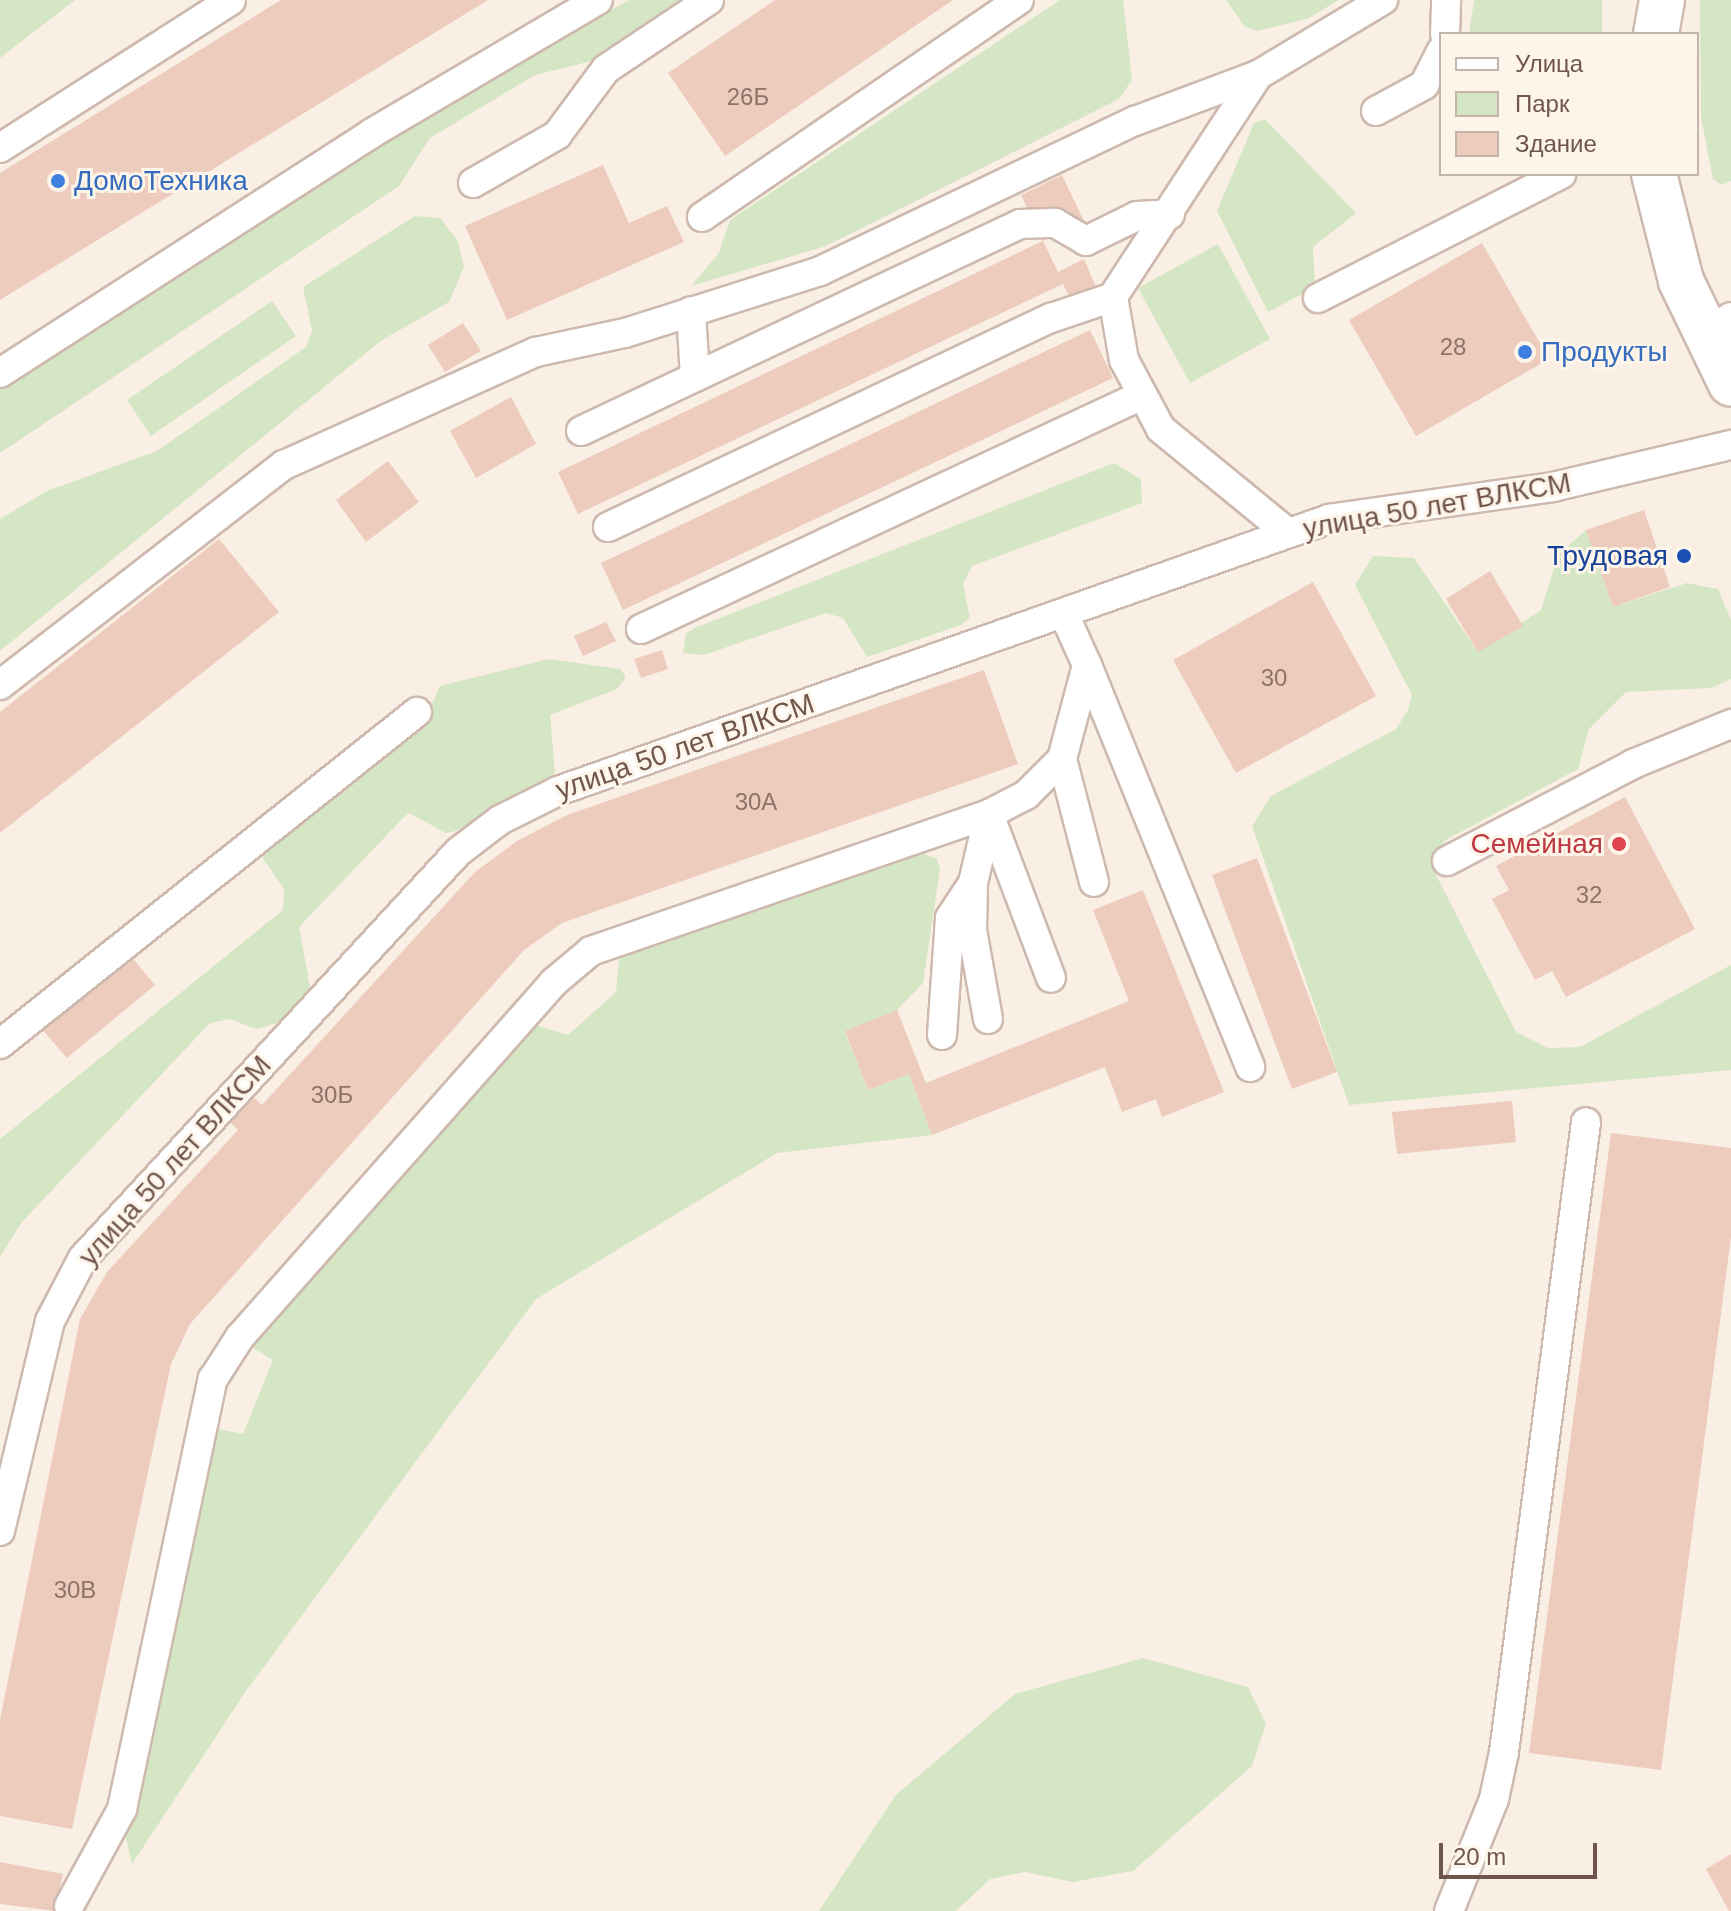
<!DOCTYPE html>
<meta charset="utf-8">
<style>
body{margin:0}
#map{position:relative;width:1731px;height:1911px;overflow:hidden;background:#faefe4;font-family:Helvetica,sans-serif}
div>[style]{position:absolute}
.green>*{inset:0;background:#d5e6c4}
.building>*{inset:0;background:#edccbe}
.roads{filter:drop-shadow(2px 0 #cdb9ae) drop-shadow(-2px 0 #cdb9ae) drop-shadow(0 2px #cdb9ae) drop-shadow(0 -2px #cdb9ae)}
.lane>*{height:28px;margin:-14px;padding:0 14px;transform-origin:14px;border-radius:14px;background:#fff}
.secondary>*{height:44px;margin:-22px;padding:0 22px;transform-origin:22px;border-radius:22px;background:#fff}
.dots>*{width:22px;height:22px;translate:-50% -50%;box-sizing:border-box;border:4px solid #fdf4ea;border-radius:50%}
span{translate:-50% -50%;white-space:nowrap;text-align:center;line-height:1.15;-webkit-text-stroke:6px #fdf4ea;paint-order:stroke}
.number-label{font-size:24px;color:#8f7368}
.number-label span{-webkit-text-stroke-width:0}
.shop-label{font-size:28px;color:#366cbe}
.left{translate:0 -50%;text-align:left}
.street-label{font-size:28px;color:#70554c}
.transit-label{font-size:28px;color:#164399}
.right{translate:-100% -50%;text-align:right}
.health-label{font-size:28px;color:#be3a42}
.legend{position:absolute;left:1439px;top:32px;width:260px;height:144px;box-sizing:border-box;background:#fdf4ea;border:2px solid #c5b4ab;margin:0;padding:10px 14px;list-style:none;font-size:24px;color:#70554c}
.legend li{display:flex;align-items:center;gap:16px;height:40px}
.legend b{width:40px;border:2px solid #c5b4ab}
.scale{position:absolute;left:1439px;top:1843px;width:158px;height:36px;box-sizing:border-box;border:4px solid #70554c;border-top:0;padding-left:10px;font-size:24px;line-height:28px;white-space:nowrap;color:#70554c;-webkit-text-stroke:6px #fdf4ea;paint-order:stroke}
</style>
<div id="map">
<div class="green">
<div style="clip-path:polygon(0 0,75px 0,0 58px)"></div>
<div style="clip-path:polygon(629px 0,689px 0,604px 58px,535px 75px,430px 138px,399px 186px,0 453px,0 389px,378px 144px)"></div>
<div style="clip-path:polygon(1060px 0,1123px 0,1132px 80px,1119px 99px,826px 246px,691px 286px,719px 253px,730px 220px)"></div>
<div style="clip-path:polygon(1226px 0,1339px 0,1307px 19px,1257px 31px,1245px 27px)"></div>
<div style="clip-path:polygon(1474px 0,1602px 0,1602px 34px,1469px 34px)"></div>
<div style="clip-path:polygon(1700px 0,1731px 0,1731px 181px,1722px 185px,1713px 179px,1701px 117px)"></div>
<div style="clip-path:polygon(1265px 119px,1356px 213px,1313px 247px,1315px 287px,1268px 312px,1217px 211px,1254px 123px)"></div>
<div style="clip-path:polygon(415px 216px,440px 218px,458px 241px,464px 267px,449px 302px,382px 340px,0 651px,0 519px,47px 491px,157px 451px,306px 347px,312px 331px,303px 287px)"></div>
<div style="clip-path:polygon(1218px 244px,1270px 339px,1190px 383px,1138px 288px)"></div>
<div style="clip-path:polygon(272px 301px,296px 336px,151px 436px,127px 400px)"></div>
<div style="clip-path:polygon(1114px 463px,1141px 479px,1142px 503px,972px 566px,963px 584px,970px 618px,961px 625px,867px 657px,843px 618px,826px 613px,704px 655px,683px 653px,686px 633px,697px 627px)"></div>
<div style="clip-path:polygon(1586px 530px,1613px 607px,1687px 583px,1718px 589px,1731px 620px,1731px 679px,1711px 688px,1626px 692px,1589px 729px,1578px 769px,1444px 841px,1432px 867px,1516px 1032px,1548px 1048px,1580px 1047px,1731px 965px,1731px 1070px,1349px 1105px,1252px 826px,1271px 796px,1396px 729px,1408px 710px,1412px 695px,1355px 585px,1373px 556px,1414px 558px,1478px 652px,1541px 610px,1558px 555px)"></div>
<div style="clip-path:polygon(549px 659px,620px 669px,626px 677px,617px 689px,550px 715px,555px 773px,456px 831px,446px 833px,409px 813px,403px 818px,299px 927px,310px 987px,281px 1022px,256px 1029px,230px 1019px,210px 1023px,22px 1222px,0 1257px,0 1139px,283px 910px,284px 889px,260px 854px,427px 714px,440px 686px)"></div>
<div style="clip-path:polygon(916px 851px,937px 859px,940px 869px,923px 983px,897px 1010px,845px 1032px,868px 1090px,909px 1074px,932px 1135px,777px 1153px,536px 1299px,246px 1691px,132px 1864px,125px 1834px,209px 1427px,243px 1434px,273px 1360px,244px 1343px,529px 1023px,568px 1035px,616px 992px,620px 950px)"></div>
<div style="clip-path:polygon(1143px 1658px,1248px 1687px,1266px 1724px,1252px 1766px,1133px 1871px,1073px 1882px,1025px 1872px,990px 1879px,956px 1911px,819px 1911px,896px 1795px,1015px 1694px)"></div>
</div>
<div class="building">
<div style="clip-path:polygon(281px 0,488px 0,0 300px,0 173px)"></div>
<div style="clip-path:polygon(775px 0,953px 0,725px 156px,668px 73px)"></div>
<div style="clip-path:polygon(603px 165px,629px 223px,667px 206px,684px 242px,507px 320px,465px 226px)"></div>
<div style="clip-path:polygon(1062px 175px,1084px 221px,1043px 241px,1021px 195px)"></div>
<div style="clip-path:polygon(1043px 241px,1058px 272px,1084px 259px,1096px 287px,1070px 298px,1063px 284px,578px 514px,558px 472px)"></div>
<div style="clip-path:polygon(1482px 243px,1549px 359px,1416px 436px,1349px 320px)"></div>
<div style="clip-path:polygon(463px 323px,481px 351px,445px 372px,428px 345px)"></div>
<div style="clip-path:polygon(1090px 330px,1113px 378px,623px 610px,601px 563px)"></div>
<div style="clip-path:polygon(511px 397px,536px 444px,476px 478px,450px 431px)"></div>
<div style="clip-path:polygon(388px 461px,419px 502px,366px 542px,336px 500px)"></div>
<div style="clip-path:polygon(1644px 510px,1670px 587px,1613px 607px,1586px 530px)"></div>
<div style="clip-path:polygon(219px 539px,279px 612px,0 833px,0 712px)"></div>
<div style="clip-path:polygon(1490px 571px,1523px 626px,1478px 652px,1446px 599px)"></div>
<div style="clip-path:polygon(1313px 582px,1376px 696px,1236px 773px,1173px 660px)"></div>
<div style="clip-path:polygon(606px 622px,616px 641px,583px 656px,574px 636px)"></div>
<div style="clip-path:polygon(662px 650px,668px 669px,641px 678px,634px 659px)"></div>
<div style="clip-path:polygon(984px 670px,1018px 764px,562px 923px,524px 950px,190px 1324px,171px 1364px,72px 1829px,0 1816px,0 1720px,80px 1319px,107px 1272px,238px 1130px,226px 1118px,249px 1093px,262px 1105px,475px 872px,517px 841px,567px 815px)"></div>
<div style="clip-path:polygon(1625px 797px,1695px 929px,1566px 997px,1552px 971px,1535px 980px,1492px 899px,1509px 890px,1496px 866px)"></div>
<div style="clip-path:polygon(1257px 858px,1337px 1072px,1292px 1089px,1212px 875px)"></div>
<div style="clip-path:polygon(1143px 890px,1224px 1092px,1162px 1117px,1156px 1099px,1122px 1112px,1105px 1067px,932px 1135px,909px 1074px,868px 1090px,845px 1031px,897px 1010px,926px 1083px,1129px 1001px,1093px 910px)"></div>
<div style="clip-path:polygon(130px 955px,155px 985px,67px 1058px,41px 1028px)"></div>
<div style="clip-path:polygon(1512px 1101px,1516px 1142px,1397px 1154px,1392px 1112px)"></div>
<div style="clip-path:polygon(1611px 1133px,1731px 1148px,1731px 1237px,1661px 1770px,1529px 1753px)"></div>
<div style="clip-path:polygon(1731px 1854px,1731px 1911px,1729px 1911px,1706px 1869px)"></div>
<div style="clip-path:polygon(0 1862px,63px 1874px,55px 1911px,0 1904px)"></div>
</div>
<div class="roads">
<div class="lane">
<div style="left:1445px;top:34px;width:34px;rotate:-88deg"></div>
<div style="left:1258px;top:75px;width:265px;rotate:123.2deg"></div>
<div style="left:1113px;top:297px;width:64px;rotate:80.1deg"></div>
<div style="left:1124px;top:360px;width:78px;rotate:61.8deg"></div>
<div style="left:1161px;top:429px;width:163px;rotate:39.3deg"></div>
<div style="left:1376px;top:111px;width:55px;rotate:-28.4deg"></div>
<div style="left:1424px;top:85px;width:38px;rotate:-63deg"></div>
<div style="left:0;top:148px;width:274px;rotate:-32.6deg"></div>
<div style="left:473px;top:183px;width:97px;rotate:-29.7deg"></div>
<div style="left:557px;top:135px;width:82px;rotate:-53.4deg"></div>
<div style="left:606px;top:69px;width:124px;rotate:-33.8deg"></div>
<div style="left:702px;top:217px;width:384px;rotate:-34.4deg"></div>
<div style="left:1318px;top:298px;width:273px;rotate:-27deg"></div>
<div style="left:1707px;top:332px;width:28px;rotate:-32deg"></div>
<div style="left:0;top:373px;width:443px;rotate:-32.8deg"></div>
<div style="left:372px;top:133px;width:262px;rotate:-30.5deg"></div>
<div style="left:695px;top:377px;width:359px;rotate:-25.2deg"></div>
<div style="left:1020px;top:224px;width:35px;rotate:-2deg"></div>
<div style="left:1055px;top:223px;width:36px;rotate:30deg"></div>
<div style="left:1086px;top:241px;width:57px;rotate:-26.1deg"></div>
<div style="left:1137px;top:216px;width:33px;rotate:-3deg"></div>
<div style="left:581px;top:431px;width:126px;rotate:-25.3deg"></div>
<div style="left:695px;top:377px;width:66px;rotate:-93.5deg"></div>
<div style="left:608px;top:527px;width:490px;rotate:-25.3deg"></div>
<div style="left:1051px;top:318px;width:65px;rotate:-18.7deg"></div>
<div style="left:641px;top:629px;width:551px;rotate:-25.03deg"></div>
<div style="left:1087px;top:665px;width:434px;rotate:67.9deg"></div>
<div style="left:0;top:685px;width:359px;rotate:-37.8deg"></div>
<div style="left:284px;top:465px;width:276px;rotate:-24.2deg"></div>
<div style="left:536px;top:352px;width:91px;rotate:-12.1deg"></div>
<div style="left:625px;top:333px;width:205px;rotate:-17.6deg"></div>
<div style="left:820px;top:271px;width:349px;rotate:-25.5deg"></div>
<div style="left:1135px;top:121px;width:131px;rotate:-20.5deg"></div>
<div style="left:1258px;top:75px;width:146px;rotate:-31deg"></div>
<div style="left:1062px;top:759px;width:127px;rotate:75.4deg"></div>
<div style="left:989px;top:814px;width:175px;rotate:69.3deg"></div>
<div style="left:1447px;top:861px;width:210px;rotate:-27.5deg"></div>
<div style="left:1633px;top:764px;width:106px;rotate:-22.2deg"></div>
<div style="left:988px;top:1019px;width:90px;rotate:-100.2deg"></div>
<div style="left:972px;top:930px;width:47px;rotate:-88.8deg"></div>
<div style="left:973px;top:883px;width:71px;rotate:-76.9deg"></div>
<div style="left:942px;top:1035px;width:117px;rotate:-86.1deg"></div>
<div style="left:950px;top:918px;width:42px;rotate:-56.7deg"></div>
<div style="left:0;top:1044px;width:533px;rotate:-38.53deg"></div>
<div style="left:0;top:1531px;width:216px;rotate:-76.6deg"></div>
<div style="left:50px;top:1321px;width:71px;rotate:-62.4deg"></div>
<div style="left:83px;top:1258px;width:553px;rotate:-47.27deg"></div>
<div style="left:458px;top:852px;width:53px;rotate:-37.3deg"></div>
<div style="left:500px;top:820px;width:65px;rotate:-26.6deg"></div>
<div style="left:558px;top:791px;width:818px;rotate:-19.43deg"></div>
<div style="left:1329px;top:519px;width:226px;rotate:-8.1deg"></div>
<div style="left:1553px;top:487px;width:183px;rotate:-13.3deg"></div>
<div style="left:69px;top:1906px;width:111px;rotate:-61.3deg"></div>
<div style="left:122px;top:1809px;width:440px;rotate:-78.1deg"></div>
<div style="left:213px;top:1379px;width:50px;rotate:-57.3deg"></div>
<div style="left:240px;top:1337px;width:474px;rotate:-48.5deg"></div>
<div style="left:554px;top:982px;width:48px;rotate:-40deg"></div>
<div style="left:591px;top:951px;width:421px;rotate:-19deg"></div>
<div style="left:989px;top:814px;width:42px;rotate:-27.2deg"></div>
<div style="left:1026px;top:795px;width:51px;rotate:-45deg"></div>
<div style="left:1062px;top:759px;width:97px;rotate:-75.1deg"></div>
<div style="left:1087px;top:665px;width:56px;rotate:-114.3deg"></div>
<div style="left:1449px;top:1911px;width:121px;rotate:-68.1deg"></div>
<div style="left:1494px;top:1799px;width:48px;rotate:-78deg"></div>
<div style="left:1504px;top:1752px;width:635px;rotate:-82.58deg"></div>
</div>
<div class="secondary">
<div style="left:1656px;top:34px;width:35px;rotate:-80deg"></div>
<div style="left:1654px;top:174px;width:110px;rotate:75.8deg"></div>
<div style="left:1681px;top:281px;width:114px;rotate:64.1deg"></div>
</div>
</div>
<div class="dots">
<div style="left:58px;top:181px;background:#3f7fe0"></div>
<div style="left:1525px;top:352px;background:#3f7fe0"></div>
<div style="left:1684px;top:556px;background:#1a4fb4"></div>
<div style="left:1619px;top:844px;background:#e0444e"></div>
</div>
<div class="number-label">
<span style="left:748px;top:97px">26Б</span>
<span style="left:1453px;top:347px">28</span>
<span style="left:1274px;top:678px">30</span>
<span style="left:756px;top:802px">30А</span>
<span style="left:1589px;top:895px">32</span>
<span style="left:332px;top:1095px">30Б</span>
<span style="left:75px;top:1590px">30В</span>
</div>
<div class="shop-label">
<span class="left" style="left:74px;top:181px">ДомоТехника</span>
<span class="left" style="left:1541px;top:352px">Продукты</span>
</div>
<div class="street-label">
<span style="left:1437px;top:506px;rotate:-10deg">улица 50 лет ВЛКСМ</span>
<span style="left:685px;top:747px;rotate:-19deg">улица 50 лет ВЛКСМ</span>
<span style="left:175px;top:1161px;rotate:-48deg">улица 50 лет ВЛКСМ</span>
</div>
<div class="transit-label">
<span class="right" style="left:1668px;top:556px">Трудовая</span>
</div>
<div class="health-label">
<span class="right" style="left:1603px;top:844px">Семейная</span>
</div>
<ul class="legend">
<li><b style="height:10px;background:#fff"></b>Улица</li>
<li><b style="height:22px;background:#d5e6c4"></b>Парк</li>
<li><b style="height:22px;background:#edccbe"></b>Здание</li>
</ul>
<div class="scale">20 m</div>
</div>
